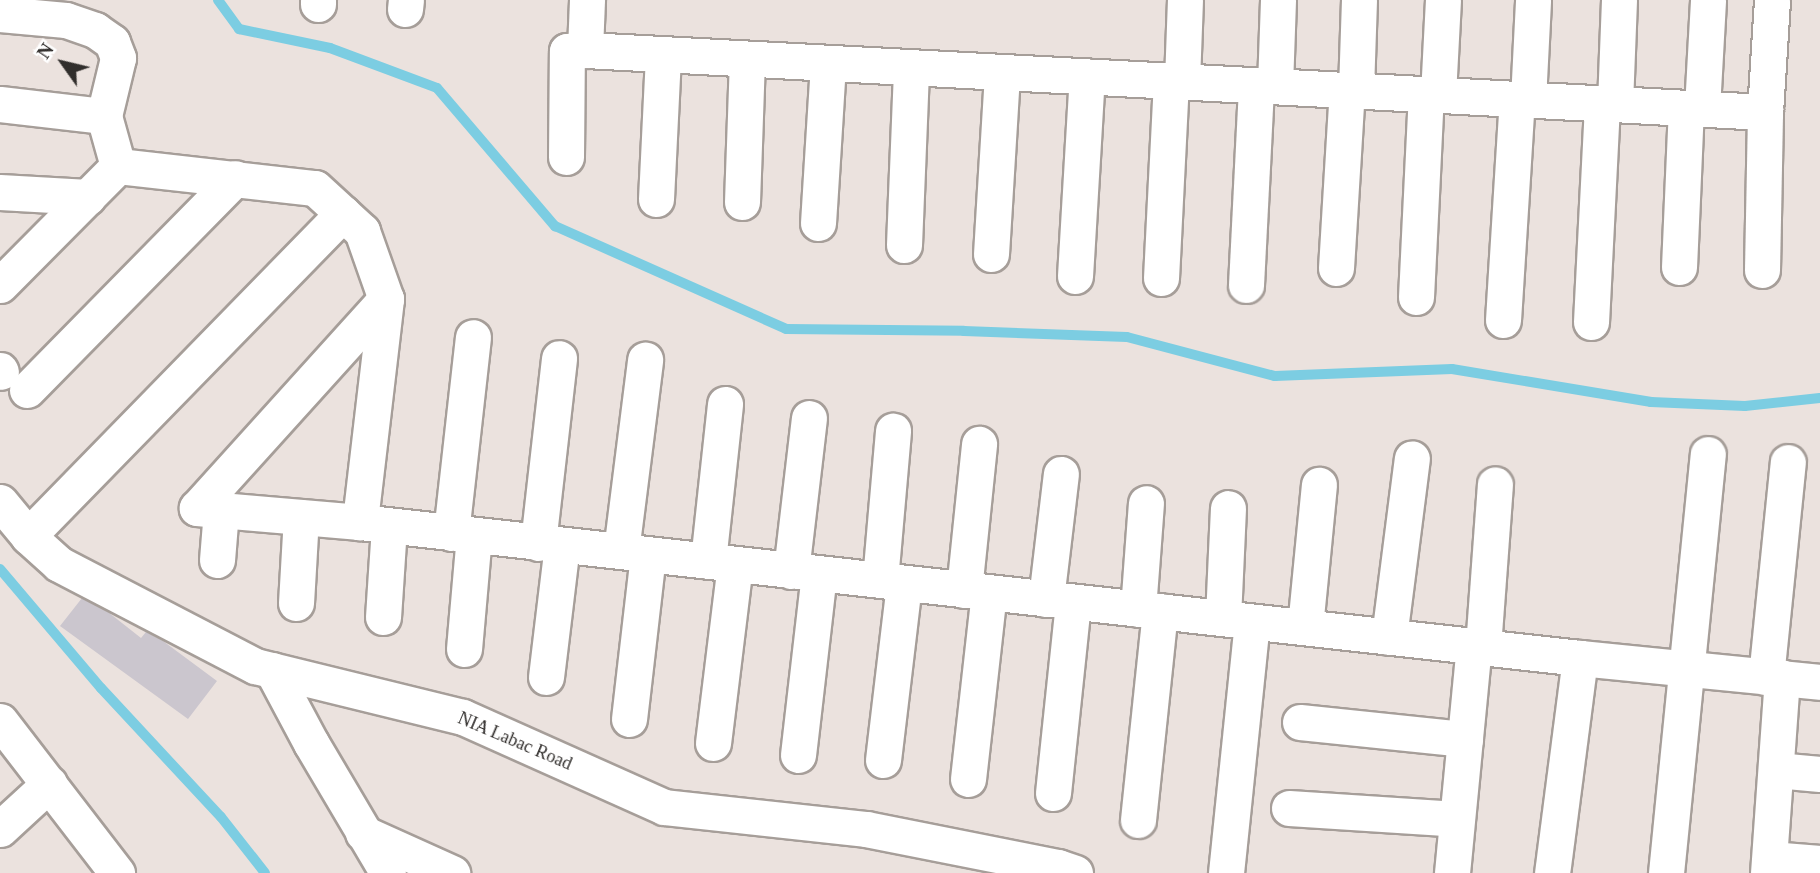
<!DOCTYPE html>
<style>
body{margin:0}
#map{position:relative;width:1820px;height:873px;overflow:hidden;background:#ebe2de;font-family:Georgia,serif}
div>[style]{position:absolute}
.stream>*{height:10px;margin:-5px;padding:0 5px;transform-origin:5px;border-radius:5px;background:#7ccde2}
.building>*{inset:0;background:#cbc6ce}
.roads{filter:drop-shadow(2px 0 #a69e99) drop-shadow(-2px 0 #a69e99) drop-shadow(0 2px #a69e99) drop-shadow(0 -2px #a69e99)}
.minor>*{height:35px;margin:-17.5px;padding:0 17.5px;transform-origin:17.5px;border-radius:17.5px;background:#fff}
span{translate:-50% -50%;white-space:nowrap;text-align:center;line-height:1.15;-webkit-text-stroke:6px #fff;paint-order:stroke}
.street-label{font-size:18px;color:#312e2c}
.north{position:absolute;left:28px;top:28px;width:70px;height:70px;-webkit-text-stroke:5px #fff;paint-order:stroke;rotate:304deg;font-size:19px;font-weight:700;line-height:28px;text-align:center;color:#312e2c}
.north::after{content:'';display:block;margin:auto;width:24px;height:32px;background:#312e2c;clip-path:polygon(50% 0,100% 100%,50% 72%,0 100%)}
</style>
<div id="map">
<div class="stream">
<div style="left:218px;top:0;width:36px;rotate:54deg"></div>
<div style="left:239px;top:29px;width:93px;rotate:11.8deg"></div>
<div style="left:330px;top:48px;width:114px;rotate:20.5deg"></div>
<div style="left:437px;top:88px;width:182px;rotate:49.5deg"></div>
<div style="left:555px;top:226px;width:253px;rotate:24deg"></div>
<div style="left:786px;top:329px;width:178px;rotate:0.6deg"></div>
<div style="left:964px;top:331px;width:163px;rotate:2.1deg"></div>
<div style="left:1127px;top:337px;width:153px;rotate:14.8deg"></div>
<div style="left:1275px;top:376px;width:177px;rotate:-2.3deg"></div>
<div style="left:1452px;top:369px;width:202px;rotate:9.4deg"></div>
<div style="left:1651px;top:402px;width:94px;rotate:2.4deg"></div>
<div style="left:1745px;top:406px;width:75px;rotate:-6.1deg"></div>
<div style="left:0;top:569px;width:156px;rotate:49.7deg"></div>
<div style="left:101px;top:688px;width:176px;rotate:47.1deg"></div>
<div style="left:221px;top:817px;width:71px;rotate:51.8deg"></div>
</div>
<div class="building">
<div style="clip-path:polygon(82px 598px,108px 612px,141px 638px,146px 632px,163px 641px,217px 681px,188px 719px,60px 626px)"></div>
</div>
<div class="roads">
<div class="minor">
<div style="left:587px;top:0;width:50px;rotate:92.3deg"></div>
<div style="left:585px;top:50px;width:1182px;rotate:3.01deg"></div>
<div style="left:1765px;top:112px;width:112px;rotate:-86.4deg"></div>
<div style="left:318px;top:4px;width:4px;rotate:-90deg"></div>
<div style="left:405px;top:9px;width:9px;rotate:-84deg"></div>
<div style="left:0;top:14px;width:66px;rotate:5.2deg"></div>
<div style="left:66px;top:20px;width:31px;rotate:19deg"></div>
<div style="left:95px;top:30px;width:21px;rotate:35deg"></div>
<div style="left:112px;top:42px;width:17px;rotate:69deg"></div>
<div style="left:118px;top:58px;width:60px;rotate:103.6deg"></div>
<div style="left:104px;top:116px;width:52px;rotate:74.4deg"></div>
<div style="left:118px;top:166px;width:198px;rotate:6.4deg"></div>
<div style="left:315px;top:188px;width:64px;rotate:42.5deg"></div>
<div style="left:362px;top:231px;width:72px;rotate:70.6deg"></div>
<div style="left:386px;top:299px;width:225px;rotate:96.7deg"></div>
<div style="left:360px;top:522px;width:1228px;rotate:6.36deg"></div>
<div style="left:1580px;top:658px;width:217px;rotate:97.4deg"></div>
<div style="left:1182px;top:81px;width:81px;rotate:-87.9deg"></div>
<div style="left:1275px;top:86px;width:86px;rotate:-88deg"></div>
<div style="left:1356px;top:90px;width:90px;rotate:-88.1deg"></div>
<div style="left:1438px;top:95px;width:95px;rotate:-87deg"></div>
<div style="left:1528px;top:100px;width:100px;rotate:-87.1deg"></div>
<div style="left:0;top:104px;width:105px;rotate:6.6deg"></div>
<div style="left:1615px;top:104px;width:104px;rotate:-87.8deg"></div>
<div style="left:1702px;top:108px;width:108px;rotate:-86.8deg"></div>
<div style="left:566px;top:157px;width:106px;rotate:-89.5deg"></div>
<div style="left:567px;top:51px;width:18px;rotate:-3deg"></div>
<div style="left:0;top:192px;width:88px;rotate:3.3deg"></div>
<div style="left:656px;top:199px;width:145px;rotate:-87.2deg"></div>
<div style="left:742px;top:202px;width:143px;rotate:-88deg"></div>
<div style="left:818px;top:223px;width:160px;rotate:-86.4deg"></div>
<div style="left:904px;top:245px;width:178px;rotate:-87.7deg"></div>
<div style="left:991px;top:254px;width:182px;rotate:-86.5deg"></div>
<div style="left:1679px;top:267px;width:159px;rotate:-87.5deg"></div>
<div style="left:1336px;top:268px;width:178px;rotate:-86.5deg"></div>
<div style="left:1762px;top:270px;width:158px;rotate:-88.9deg"></div>
<div style="left:1075px;top:276px;width:200px;rotate:-86.6deg"></div>
<div style="left:1161px;top:278px;width:197px;rotate:-87.1deg"></div>
<div style="left:0;top:285px;width:168px;rotate:-45.2deg"></div>
<div style="left:1246px;top:285px;width:200px;rotate:-87.1deg"></div>
<div style="left:1416px;top:297px;width:203px;rotate:-87.2deg"></div>
<div style="left:1503px;top:320px;width:221px;rotate:-86.4deg"></div>
<div style="left:1591px;top:322px;width:219px;rotate:-87.1deg"></div>
<div style="left:0;top:370px;width:2px;rotate:63deg"></div>
<div style="left:27px;top:390px;width:297px;rotate:-45.5deg"></div>
<div style="left:0;top:502px;width:45px;rotate:50.4deg"></div>
<div style="left:29px;top:537px;width:40px;rotate:42deg"></div>
<div style="left:59px;top:564px;width:221px;rotate:27.5deg"></div>
<div style="left:255px;top:666px;width:214px;rotate:13.8deg"></div>
<div style="left:463px;top:717px;width:220px;rotate:24.1deg"></div>
<div style="left:664px;top:807px;width:203px;rotate:6.2deg"></div>
<div style="left:866px;top:829px;width:196px;rotate:11.2deg"></div>
<div style="left:1058px;top:867px;width:18px;rotate:19deg"></div>
<div style="left:360px;top:522px;width:164px;rotate:-175.1deg"></div>
<div style="left:197px;top:508px;width:282px;rotate:-47.9deg"></div>
<div style="left:451px;top:533px;width:197px;rotate:-83.6deg"></div>
<div style="left:28px;top:536px;width:451px;rotate:-45.7deg"></div>
<div style="left:538px;top:543px;width:186px;rotate:-83.5deg"></div>
<div style="left:621px;top:551px;width:193px;rotate:-82.8deg"></div>
<div style="left:217px;top:560px;width:50px;rotate:-85.4deg"></div>
<div style="left:708px;top:561px;width:158px;rotate:-83.8deg"></div>
<div style="left:791px;top:571px;width:154px;rotate:-83.3deg"></div>
<div style="left:880px;top:580px;width:150px;rotate:-85deg"></div>
<div style="left:964px;top:590px;width:147px;rotate:-84.1deg"></div>
<div style="left:1046px;top:599px;width:126px;rotate:-83.2deg"></div>
<div style="left:296px;top:603px;width:86px;rotate:-86.7deg"></div>
<div style="left:1138px;top:609px;width:106px;rotate:-85.7deg"></div>
<div style="left:383px;top:617px;width:91px;rotate:-86.2deg"></div>
<div style="left:1223px;top:618px;width:110px;rotate:-87.4deg"></div>
<div style="left:1305px;top:627px;width:143px;rotate:-84.4deg"></div>
<div style="left:1389px;top:637px;width:180px;rotate:-82.7deg"></div>
<div style="left:1483px;top:647px;width:163px;rotate:-85.8deg"></div>
<div style="left:464px;top:649px;width:114px;rotate:-85deg"></div>
<div style="left:1580px;top:658px;width:241px;rotate:5.7deg"></div>
<div style="left:272px;top:670px;width:83px;rotate:61.9deg"></div>
<div style="left:311px;top:743px;width:151px;rotate:59.4deg"></div>
<div style="left:546px;top:677px;width:133px;rotate:-83.1deg"></div>
<div style="left:1766px;top:677px;width:216px;rotate:-84.2deg"></div>
<div style="left:629px;top:719px;width:166px;rotate:-83.4deg"></div>
<div style="left:0;top:721px;width:192px;rotate:52.4deg"></div>
<div style="left:1300px;top:722px;width:166px;rotate:5.9deg"></div>
<div style="left:713px;top:743px;width:180px;rotate:-83deg"></div>
<div style="left:798px;top:755px;width:183px;rotate:-83.4deg"></div>
<div style="left:883px;top:760px;width:178px;rotate:-83.2deg"></div>
<div style="left:1776px;top:770px;width:44px;rotate:5.2deg"></div>
<div style="left:968px;top:779px;width:188px;rotate:-83.6deg"></div>
<div style="left:1053px;top:793px;width:192px;rotate:-84deg"></div>
<div style="left:1289px;top:808px;width:168px;rotate:3.7deg"></div>
<div style="left:1138px;top:820px;width:210px;rotate:-84deg"></div>
<div style="left:0;top:829px;width:67px;rotate:-42.6deg"></div>
<div style="left:363px;top:833px;width:98px;rotate:24.2deg"></div>
<div style="left:1770px;top:859px;width:50px;rotate:4.6deg"></div>
<div style="left:1226px;top:873px;width:252px;rotate:-84.1deg"></div>
<div style="left:1452px;top:873px;width:228px;rotate:-84.5deg"></div>
<div style="left:1666px;top:873px;width:421px;rotate:-84.3deg"></div>
<div style="left:1768px;top:873px;width:196px;rotate:-85.9deg"></div>
</div>
</div>
<div class="street-label">
<span style="left:515px;top:741px;rotate:23deg">NIA Labac Road</span>
</div>
<div class="north">N</div>
</div>
